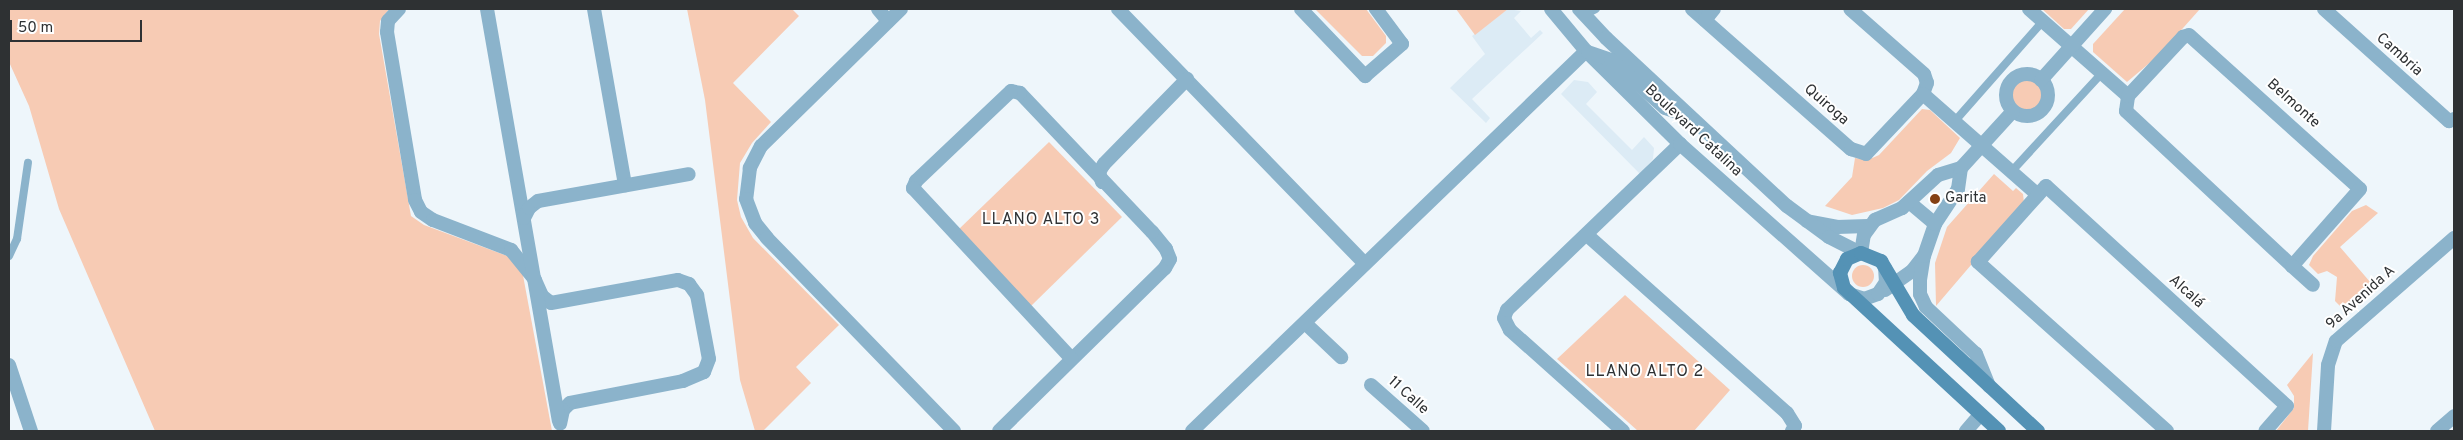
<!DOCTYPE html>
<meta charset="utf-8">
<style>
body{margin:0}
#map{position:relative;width:2463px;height:440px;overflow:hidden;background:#eef6fb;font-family:Overpass,sans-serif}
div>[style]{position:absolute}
.built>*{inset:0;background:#dcebf5}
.green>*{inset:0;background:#f7cbb4}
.round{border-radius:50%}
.service>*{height:8px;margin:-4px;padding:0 4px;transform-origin:4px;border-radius:4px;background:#8bb3cb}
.minor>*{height:14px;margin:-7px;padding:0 7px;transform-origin:7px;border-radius:7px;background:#8bb3cb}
.minor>.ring{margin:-7px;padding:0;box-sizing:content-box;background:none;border:14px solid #8bb3cb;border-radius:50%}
.tertiary>*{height:14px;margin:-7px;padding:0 7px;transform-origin:7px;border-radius:7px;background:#8bb3cb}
.secondary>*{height:14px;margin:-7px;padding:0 7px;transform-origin:7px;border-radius:7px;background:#5492b5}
.dots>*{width:14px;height:14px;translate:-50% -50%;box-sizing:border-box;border:2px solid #fff;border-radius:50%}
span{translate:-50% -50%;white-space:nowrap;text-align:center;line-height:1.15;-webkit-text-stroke:4px #fff;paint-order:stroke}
.street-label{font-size:15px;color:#2e3133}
.poi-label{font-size:15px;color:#2e3133}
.left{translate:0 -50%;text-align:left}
.neighbourhood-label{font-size:16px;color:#2e3133;letter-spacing:1px}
.frame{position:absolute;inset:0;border:10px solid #2e3133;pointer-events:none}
.scale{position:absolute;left:10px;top:20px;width:132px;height:22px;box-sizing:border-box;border:2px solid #2e3133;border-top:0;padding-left:6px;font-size:15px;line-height:18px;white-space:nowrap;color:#2e3133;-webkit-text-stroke:4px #fff;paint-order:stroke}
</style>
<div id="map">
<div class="built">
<div style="clip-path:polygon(1508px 9px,1521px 11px,1514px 18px,1531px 38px,1540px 30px,1543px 33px,1472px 99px,1490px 118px,1486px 123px,1450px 88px,1485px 54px,1472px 36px)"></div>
<div style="clip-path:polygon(1574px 80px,1588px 82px,1597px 92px,1586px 104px,1632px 150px,1644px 137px,1654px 148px,1653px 159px,1640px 174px,1561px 94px)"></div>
</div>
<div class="green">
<div style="clip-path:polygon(9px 9px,389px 9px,380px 21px,379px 34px,411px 216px,424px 225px,510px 257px,522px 270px,552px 431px,155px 431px,59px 209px,29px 106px,9px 62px)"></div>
<div style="clip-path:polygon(687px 9px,792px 9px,799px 16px,733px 83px,771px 122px,752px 143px,740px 163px,737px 200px,741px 217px,753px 238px,839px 325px,796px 367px,811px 383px,763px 431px,755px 431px,740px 380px,705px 100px)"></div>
<div style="clip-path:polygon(1315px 9px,1366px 9px,1386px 36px,1386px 43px,1373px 56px,1362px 56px)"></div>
<div style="clip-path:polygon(1456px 9px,1508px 9px,1475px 35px)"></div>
<div style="clip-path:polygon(2042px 9px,2089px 9px,2071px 29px,2064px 29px)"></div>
<div style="clip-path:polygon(2125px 9px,2200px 9px,2159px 55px,2127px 82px,2093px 52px,2093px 44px)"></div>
<div class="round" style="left:2011px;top:79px;width:32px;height:32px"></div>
<div style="clip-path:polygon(1922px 109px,1930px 110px,1960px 138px,1951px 153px,1927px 171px,1899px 200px,1883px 208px,1852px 215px,1825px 206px,1852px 177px,1855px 158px,1868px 160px,1879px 155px)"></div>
<div style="clip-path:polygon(1049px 142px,1122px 217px,1031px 306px,958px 230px)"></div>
<div style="clip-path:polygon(1994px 174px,2013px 191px,2016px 188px,2023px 194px,2024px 203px,1936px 306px,1935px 263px,1947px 227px)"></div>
<div style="clip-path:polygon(2366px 205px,2378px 213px,2340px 247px,2377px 290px,2347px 313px,2335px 301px,2337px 277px,2327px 271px,2318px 274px,2309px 265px,2313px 256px,2352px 211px)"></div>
<div class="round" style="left:1852px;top:265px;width:22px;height:22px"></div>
<div style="clip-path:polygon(1625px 295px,1730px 390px,1694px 431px,1638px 431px,1557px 359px)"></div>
<div style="clip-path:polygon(2313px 353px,2308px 431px,2276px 431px,2294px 408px,2294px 396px,2287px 385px)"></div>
</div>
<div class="service">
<div style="left:1584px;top:15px;width:13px;rotate:-27deg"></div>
<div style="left:1954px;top:122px;width:135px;rotate:-48.6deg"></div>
<div style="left:2011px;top:172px;width:134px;rotate:-47.4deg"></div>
<div style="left:9px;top:256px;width:19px;rotate:-65deg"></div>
<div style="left:17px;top:239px;width:77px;rotate:-81.8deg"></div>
</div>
<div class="minor">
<div style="left:399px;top:9px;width:16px;rotate:133deg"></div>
<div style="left:388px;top:21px;width:11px;rotate:95deg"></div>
<div style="left:387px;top:32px;width:170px;rotate:80.5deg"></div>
<div style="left:415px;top:200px;width:13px;rotate:63deg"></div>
<div style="left:421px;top:212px;width:14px;rotate:34deg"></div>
<div style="left:433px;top:220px;width:84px;rotate:21deg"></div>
<div style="left:511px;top:250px;width:38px;rotate:51deg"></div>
<div style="left:535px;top:280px;width:17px;rotate:66deg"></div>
<div style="left:542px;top:296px;width:11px;rotate:38deg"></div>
<div style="left:551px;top:303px;width:129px;rotate:-10.3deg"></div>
<div style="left:678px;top:280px;width:12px;rotate:20deg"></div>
<div style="left:689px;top:284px;width:14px;rotate:54deg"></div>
<div style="left:697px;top:295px;width:65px;rotate:79.4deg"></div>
<div style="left:709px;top:359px;width:14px;rotate:111deg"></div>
<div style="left:704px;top:372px;width:23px;rotate:157deg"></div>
<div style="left:683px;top:381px;width:115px;rotate:169deg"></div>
<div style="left:570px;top:403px;width:10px;rotate:135deg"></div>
<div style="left:563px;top:410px;width:14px;rotate:102deg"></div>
<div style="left:487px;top:9px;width:418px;rotate:80.1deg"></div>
<div style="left:594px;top:9px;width:179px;rotate:80deg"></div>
<div style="left:878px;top:9px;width:16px;rotate:50deg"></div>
<div style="left:901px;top:9px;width:196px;rotate:135.6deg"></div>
<div style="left:761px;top:146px;width:25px;rotate:117deg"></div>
<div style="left:750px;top:168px;width:31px;rotate:97deg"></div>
<div style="left:746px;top:199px;width:26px;rotate:69deg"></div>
<div style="left:755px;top:223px;width:19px;rotate:51deg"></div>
<div style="left:767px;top:238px;width:269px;rotate:45.9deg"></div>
<div style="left:1118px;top:9px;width:354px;rotate:45.9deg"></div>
<div style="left:1301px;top:9px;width:93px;rotate:46.3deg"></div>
<div style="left:1365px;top:76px;width:49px;rotate:-40.9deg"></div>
<div style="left:1402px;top:44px;width:44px;rotate:-126.6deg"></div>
<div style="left:1692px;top:9px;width:212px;rotate:41.4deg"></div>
<div style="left:1851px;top:149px;width:16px;rotate:18deg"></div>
<div style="left:1866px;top:154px;width:83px;rotate:-46.5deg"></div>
<div style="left:1923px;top:94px;width:12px;rotate:-70deg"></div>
<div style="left:1927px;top:83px;width:9px;rotate:-108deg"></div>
<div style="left:1924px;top:74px;width:98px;rotate:-138.7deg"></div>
<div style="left:2029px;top:9px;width:132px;rotate:41.3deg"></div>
<div style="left:2324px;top:9px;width:168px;rotate:41.9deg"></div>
<div style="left:2449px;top:121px;width:5px;rotate:-22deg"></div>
<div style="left:1705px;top:20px;width:14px;rotate:-51deg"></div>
<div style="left:2189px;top:35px;width:230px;rotate:42deg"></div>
<div style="left:2360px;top:189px;width:103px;rotate:131.4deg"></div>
<div style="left:2292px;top:266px;width:227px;rotate:-137deg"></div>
<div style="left:2126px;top:111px;width:15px;rotate:-82deg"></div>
<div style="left:2128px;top:96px;width:81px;rotate:-47deg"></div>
<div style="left:2183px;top:37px;width:6px;rotate:-18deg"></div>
<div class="ring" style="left:2006px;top:74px;width:28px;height:28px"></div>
<div style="left:2041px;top:80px;width:96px;rotate:-48deg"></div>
<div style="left:1923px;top:94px;width:153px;rotate:41.3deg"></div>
<div style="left:1102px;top:182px;width:10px;rotate:-107deg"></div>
<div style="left:1099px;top:172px;width:9px;rotate:-58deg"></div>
<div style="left:1104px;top:164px;width:119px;rotate:-45.7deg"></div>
<div style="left:1909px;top:202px;width:34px;rotate:40deg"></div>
<div style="left:524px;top:218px;width:11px;rotate:-63deg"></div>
<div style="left:529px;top:208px;width:11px;rotate:-38deg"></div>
<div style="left:538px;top:201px;width:153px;rotate:-10.1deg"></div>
<div style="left:1807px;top:221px;width:31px;rotate:11deg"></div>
<div style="left:1837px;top:227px;width:31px;rotate:-2deg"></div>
<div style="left:1587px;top:235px;width:268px;rotate:41.7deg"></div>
<div style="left:1787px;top:413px;width:15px;rotate:58deg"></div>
<div style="left:1795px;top:426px;width:6px;rotate:121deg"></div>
<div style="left:1861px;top:253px;width:18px;rotate:-81deg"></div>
<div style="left:1864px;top:235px;width:19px;rotate:-54deg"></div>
<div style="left:1875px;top:220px;width:30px;rotate:-24deg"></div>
<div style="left:1902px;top:208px;width:49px;rotate:-42.5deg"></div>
<div style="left:1938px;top:175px;width:24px;rotate:-17deg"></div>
<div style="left:2292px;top:266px;width:28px;rotate:42deg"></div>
<div style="left:1885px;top:290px;width:33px;rotate:-35deg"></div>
<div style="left:1912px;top:271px;width:18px;rotate:-52deg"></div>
<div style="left:1305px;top:323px;width:50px;rotate:43.4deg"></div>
<div style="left:9px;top:365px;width:70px;rotate:71.6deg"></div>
<div style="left:1371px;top:385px;width:69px;rotate:41.5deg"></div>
<div style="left:1989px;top:386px;width:35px;rotate:-112deg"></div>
<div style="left:1976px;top:354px;width:69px;rotate:-136.8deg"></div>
<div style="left:1926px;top:307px;width:14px;rotate:-115deg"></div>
<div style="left:1920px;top:294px;width:14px;rotate:-90deg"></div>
<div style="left:1920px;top:280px;width:24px;rotate:-81deg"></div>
<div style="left:1924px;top:256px;width:34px;rotate:-71deg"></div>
<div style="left:1935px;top:224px;width:42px;rotate:-56.7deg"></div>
<div style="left:1958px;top:189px;width:21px;rotate:-82deg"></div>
<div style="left:1961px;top:168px;width:77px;rotate:-47.6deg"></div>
<div style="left:999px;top:431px;width:233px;rotate:-44.5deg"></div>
<div style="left:1165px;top:268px;width:10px;rotate:-61deg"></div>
<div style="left:1170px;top:259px;width:11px;rotate:-112deg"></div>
<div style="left:1166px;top:249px;width:22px;rotate:-129deg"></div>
<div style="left:1152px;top:232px;width:192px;rotate:-133.5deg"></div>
<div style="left:1020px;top:93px;width:9px;rotate:-167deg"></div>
<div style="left:1011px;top:91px;width:131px;rotate:136.5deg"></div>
<div style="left:916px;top:181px;width:8px;rotate:113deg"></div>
<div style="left:913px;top:188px;width:233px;rotate:47.1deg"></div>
<div style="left:1192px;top:431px;width:547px;rotate:-43.96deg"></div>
<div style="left:1623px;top:431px;width:152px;rotate:-138.2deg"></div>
<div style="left:1510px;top:330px;width:13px;rotate:-117deg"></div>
<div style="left:1504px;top:318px;width:9px;rotate:-69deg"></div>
<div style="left:1507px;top:310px;width:240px;rotate:-43.8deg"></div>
<div style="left:1966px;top:431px;width:21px;rotate:-49deg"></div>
<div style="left:2167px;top:431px;width:254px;rotate:-138.2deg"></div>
<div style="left:1978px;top:262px;width:102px;rotate:-48.2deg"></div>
<div style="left:2046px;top:186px;width:326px;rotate:42.4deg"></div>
<div style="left:2287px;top:406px;width:33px;rotate:131deg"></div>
<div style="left:2324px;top:431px;width:66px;rotate:-86.5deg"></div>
<div style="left:2328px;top:365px;width:25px;rotate:-72deg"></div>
<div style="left:2336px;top:341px;width:157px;rotate:-41.1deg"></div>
<div style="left:2437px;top:431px;width:23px;rotate:-41deg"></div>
</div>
<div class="tertiary">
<div style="left:1551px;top:9px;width:55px;rotate:50.2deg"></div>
<div style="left:1586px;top:51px;width:132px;rotate:44.7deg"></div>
<div style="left:1680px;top:144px;width:226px;rotate:41.6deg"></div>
<div style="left:1849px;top:294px;width:16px;rotate:18deg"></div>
<div style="left:1864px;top:299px;width:15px;rotate:-20deg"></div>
<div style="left:1878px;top:294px;width:14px;rotate:-56deg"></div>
<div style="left:1886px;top:282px;width:14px;rotate:-94deg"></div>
<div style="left:1579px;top:9px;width:40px;rotate:47deg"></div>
<div style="left:1606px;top:38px;width:247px;rotate:42.9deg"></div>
<div style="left:1787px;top:206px;width:52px;rotate:36.4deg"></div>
<div style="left:1829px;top:237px;width:36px;rotate:27deg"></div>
<div style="left:1588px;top:52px;width:24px;rotate:19deg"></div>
<div style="left:1611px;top:60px;width:72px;rotate:41.6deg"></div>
<div style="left:1665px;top:108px;width:21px;rotate:19deg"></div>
</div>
<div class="secondary">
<div style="left:1999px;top:431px;width:211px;rotate:-137.3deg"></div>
<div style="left:1844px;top:288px;width:16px;rotate:-105deg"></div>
<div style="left:1840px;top:273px;width:16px;rotate:-63deg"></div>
<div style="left:1847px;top:259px;width:15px;rotate:-23deg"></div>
<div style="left:1861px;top:253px;width:22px;rotate:22deg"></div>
<div style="left:1881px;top:261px;width:63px;rotate:59.3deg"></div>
<div style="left:1913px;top:315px;width:171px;rotate:42.9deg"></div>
</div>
<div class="dots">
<div style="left:1935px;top:199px;background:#844014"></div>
</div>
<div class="street-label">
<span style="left:2399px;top:55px;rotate:42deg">Cambria</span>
<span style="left:2293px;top:104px;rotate:42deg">Belmonte</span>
<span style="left:1826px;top:105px;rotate:41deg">Quiroga</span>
<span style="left:1693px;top:131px;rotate:43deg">Boulevard Catalina</span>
<span style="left:2186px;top:292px;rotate:42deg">Alcalá</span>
<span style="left:2361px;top:298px;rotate:-42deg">9a Avenida A</span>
<span style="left:1408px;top:396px;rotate:42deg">11 Calle</span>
</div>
<div class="poi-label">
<span class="left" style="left:1945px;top:199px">Garita</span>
</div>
<div class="neighbourhood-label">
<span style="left:1041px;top:220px">LLANO ALTO 3</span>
<span style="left:1645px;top:372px">LLANO ALTO 2</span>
</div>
<div class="frame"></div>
<div class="scale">50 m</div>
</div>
